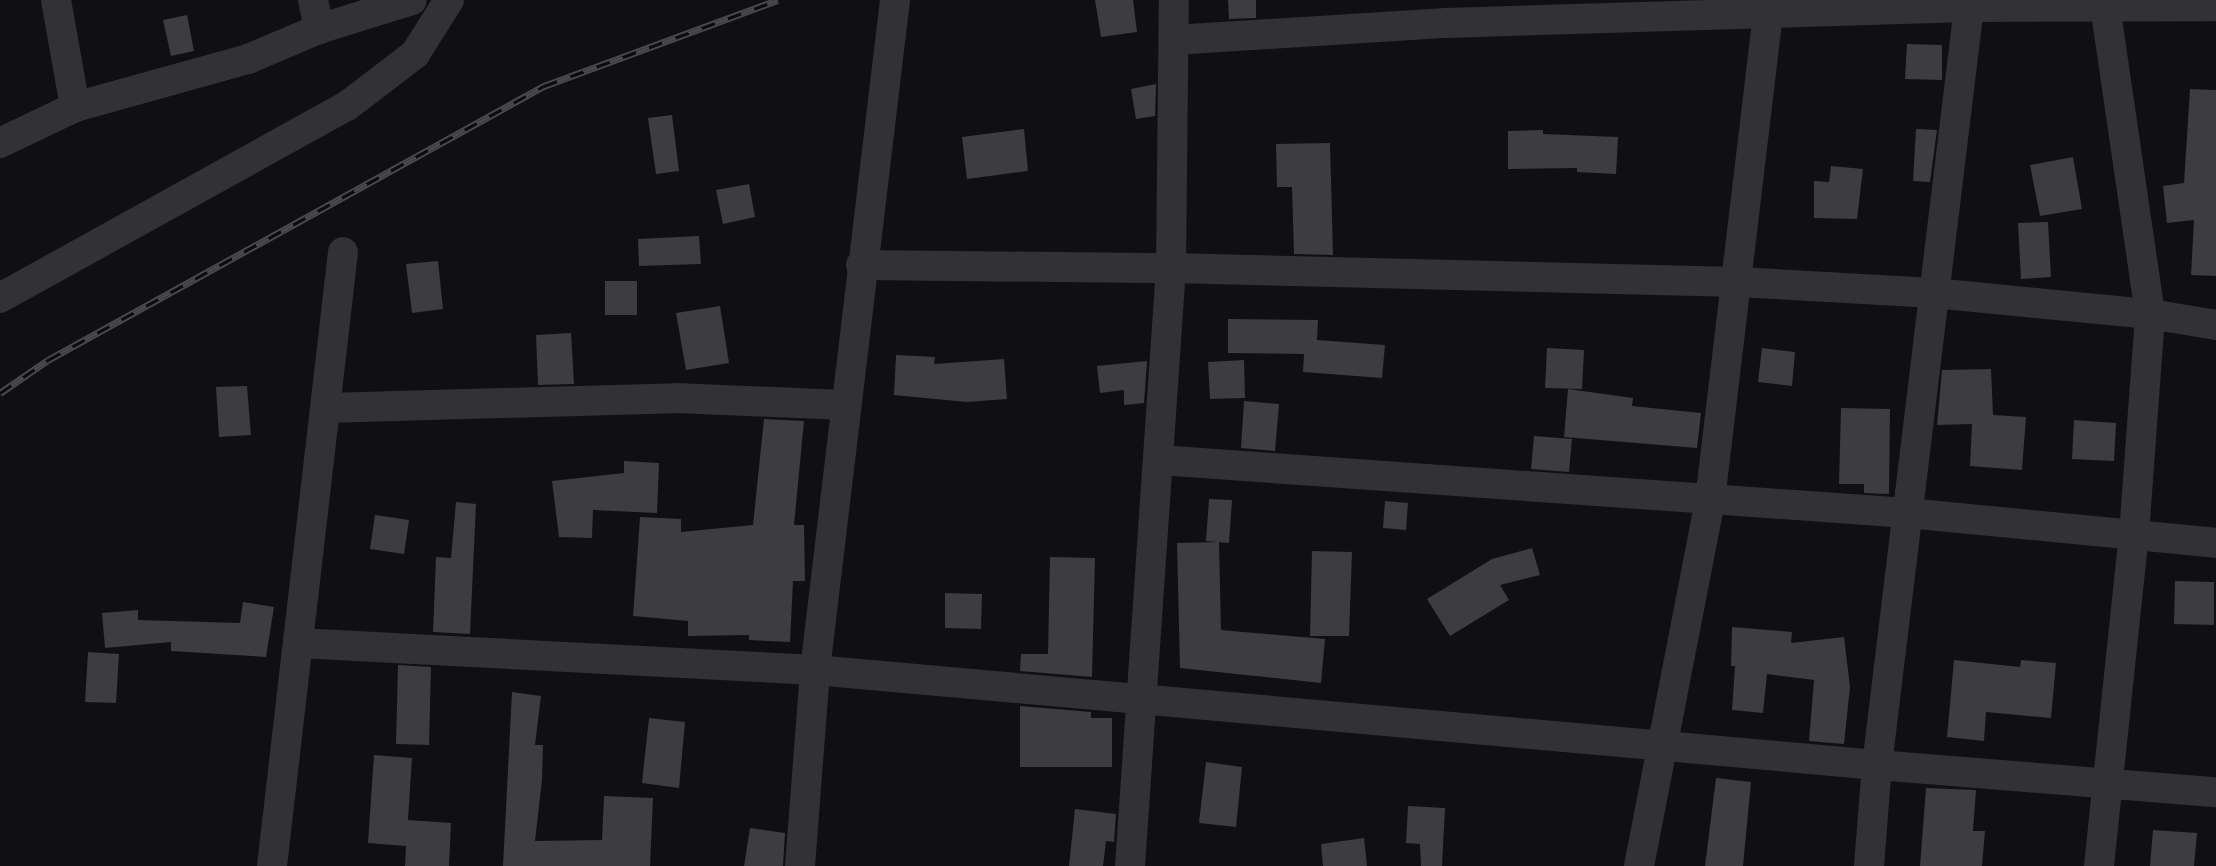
<!DOCTYPE html>
<style>
body{margin:0}
#map{position:relative;width:2216px;height:866px;overflow:hidden;background:#100f11;font-family:"Nunito Sans",sans-serif}
div>[style]{position:absolute}
.building>*{inset:0;background:#3c3c41}
.street>*{height:30px;margin:-15px;padding:0 15px;transform-origin:15px;border-radius:15px;background:#313136}
.rail>*{height:7px;margin-top:-3.5px;transform-origin:0;background:repeating-linear-gradient(90deg,#0b0b0c 0 14px,#48494f 0 28px);box-sizing:border-box;border-block:2px solid #48494f}
span{translate:-50% -50%;white-space:nowrap;text-align:center;line-height:1.15;-webkit-text-stroke:4.5px #0b0b0c;paint-order:stroke}
</style>
<div id="map">
<div class="building">
<div style="clip-path:polygon(1095px 0,1133px 0,1137px 32px,1101px 37px)"></div>
<div style="clip-path:polygon(1228px 0,1256px 0,1256px 18px,1229px 19px)"></div>
<div style="clip-path:polygon(187px 15px,194px 51px,171px 56px,163px 20px)"></div>
<div style="clip-path:polygon(1907px 44px,1942px 45px,1942px 80px,1905px 79px)"></div>
<div style="clip-path:polygon(1156px 84px,1155px 116px,1136px 119px,1131px 89px)"></div>
<div style="clip-path:polygon(2190px 89px,2216px 90px,2216px 276px,2191px 275px,2194px 220px,2167px 223px,2163px 186px,2184px 183px)"></div>
<div style="clip-path:polygon(672px 115px,679px 171px,656px 174px,648px 118px)"></div>
<div style="clip-path:polygon(1024px 129px,1028px 171px,967px 179px,962px 137px)"></div>
<div style="clip-path:polygon(1916px 129px,1937px 130px,1930px 182px,1913px 181px)"></div>
<div style="clip-path:polygon(1543px 130px,1543px 134px,1618px 137px,1616px 174px,1577px 172px,1577px 168px,1508px 169px,1508px 131px)"></div>
<div style="clip-path:polygon(1330px 143px,1333px 255px,1294px 254px,1292px 187px,1277px 187px,1276px 144px)"></div>
<div style="clip-path:polygon(2073px 157px,2082px 209px,2040px 216px,2030px 165px)"></div>
<div style="clip-path:polygon(1831px 166px,1863px 169px,1857px 219px,1814px 218px,1814px 181px,1829px 182px)"></div>
<div style="clip-path:polygon(749px 184px,755px 217px,723px 224px,716px 190px)"></div>
<div style="clip-path:polygon(2048px 222px,2051px 277px,2021px 279px,2018px 223px)"></div>
<div style="clip-path:polygon(699px 236px,701px 264px,639px 266px,638px 239px)"></div>
<div style="clip-path:polygon(438px 261px,443px 309px,412px 313px,406px 264px)"></div>
<div style="clip-path:polygon(605px 281px,637px 281px,637px 315px,605px 315px)"></div>
<div style="clip-path:polygon(720px 306px,729px 363px,686px 370px,676px 313px)"></div>
<div style="clip-path:polygon(1228px 319px,1318px 320px,1317px 340px,1385px 345px,1382px 378px,1303px 372px,1304px 354px,1228px 353px)"></div>
<div style="clip-path:polygon(571px 333px,574px 384px,538px 385px,536px 335px)"></div>
<div style="clip-path:polygon(1547px 348px,1584px 350px,1582px 389px,1545px 388px)"></div>
<div style="clip-path:polygon(1762px 348px,1795px 352px,1792px 386px,1758px 382px)"></div>
<div style="clip-path:polygon(896px 355px,935px 357px,934px 364px,1004px 359px,1007px 399px,967px 402px,894px 395px)"></div>
<div style="clip-path:polygon(1244px 360px,1245px 398px,1210px 399px,1208px 362px)"></div>
<div style="clip-path:polygon(1147px 361px,1144px 403px,1124px 405px,1124px 390px,1100px 393px,1097px 366px)"></div>
<div style="clip-path:polygon(1991px 369px,1993px 415px,2026px 417px,2022px 470px,1970px 466px,1972px 424px,1937px 425px,1942px 370px)"></div>
<div style="clip-path:polygon(247px 386px,251px 435px,219px 437px,216px 387px)"></div>
<div style="clip-path:polygon(1568px 389px,1633px 398px,1632px 406px,1701px 413px,1697px 448px,1564px 437px)"></div>
<div style="clip-path:polygon(1244px 401px,1279px 404px,1275px 451px,1241px 448px)"></div>
<div style="clip-path:polygon(1841px 408px,1890px 409px,1889px 494px,1864px 493px,1864px 484px,1839px 484px)"></div>
<div style="clip-path:polygon(764px 419px,804px 421px,794px 525px,804px 525px,805px 581px,793px 581px,790px 642px,749px 640px,749px 635px,688px 636px,688px 621px,633px 616px,640px 517px,681px 519px,681px 532px,753px 525px)"></div>
<div style="clip-path:polygon(2074px 420px,2116px 423px,2114px 461px,2072px 459px)"></div>
<div style="clip-path:polygon(1534px 436px,1572px 439px,1569px 472px,1531px 469px)"></div>
<div style="clip-path:polygon(624px 461px,659px 463px,657px 513px,593px 510px,592px 538px,559px 537px,552px 481px,624px 473px)"></div>
<div style="clip-path:polygon(1209px 499px,1232px 500px,1229px 543px,1206px 541px)"></div>
<div style="clip-path:polygon(1385px 501px,1408px 503px,1406px 530px,1383px 528px)"></div>
<div style="clip-path:polygon(456px 502px,476px 504px,470px 634px,433px 632px,436px 557px,451px 558px)"></div>
<div style="clip-path:polygon(375px 515px,409px 520px,404px 554px,370px 549px)"></div>
<div style="clip-path:polygon(1219px 542px,1221px 630px,1325px 639px,1321px 683px,1180px 668px,1177px 543px)"></div>
<div style="clip-path:polygon(1532px 548px,1540px 575px,1500px 585px,1509px 600px,1450px 636px,1427px 599px,1492px 559px)"></div>
<div style="clip-path:polygon(1312px 551px,1352px 552px,1349px 636px,1310px 636px)"></div>
<div style="clip-path:polygon(1050px 557px,1095px 558px,1092px 677px,1020px 671px,1021px 654px,1048px 654px)"></div>
<div style="clip-path:polygon(2175px 581px,2214px 582px,2214px 625px,2174px 624px)"></div>
<div style="clip-path:polygon(945px 593px,982px 594px,981px 629px,945px 628px)"></div>
<div style="clip-path:polygon(243px 602px,274px 607px,266px 657px,171px 651px,171px 642px,105px 648px,102px 613px,138px 610px,138px 620px,240px 623px)"></div>
<div style="clip-path:polygon(1732px 627px,1792px 632px,1791px 643px,1844px 637px,1850px 687px,1844px 744px,1809px 741px,1814px 680px,1767px 674px,1763px 713px,1732px 710px,1735px 666px,1731px 666px)"></div>
<div style="clip-path:polygon(88px 652px,119px 654px,116px 703px,85px 702px)"></div>
<div style="clip-path:polygon(1954px 660px,2020px 667px,2021px 660px,2056px 663px,2051px 718px,1986px 712px,1984px 741px,1947px 737px)"></div>
<div style="clip-path:polygon(398px 665px,431px 667px,429px 745px,396px 744px)"></div>
<div style="clip-path:polygon(512px 692px,541px 696px,535px 745px,543px 745px,542px 780px,535px 841px,602px 840px,604px 796px,653px 798px,650px 866px,503px 866px)"></div>
<div style="clip-path:polygon(1020px 706px,1091px 712px,1091px 718px,1112px 718px,1112px 767px,1020px 767px)"></div>
<div style="clip-path:polygon(649px 718px,685px 722px,679px 788px,642px 783px)"></div>
<div style="clip-path:polygon(374px 755px,412px 758px,408px 820px,451px 823px,449px 866px,405px 866px,406px 846px,368px 843px)"></div>
<div style="clip-path:polygon(1206px 762px,1242px 767px,1236px 827px,1199px 823px)"></div>
<div style="clip-path:polygon(1716px 778px,1751px 782px,1743px 866px,1705px 866px)"></div>
<div style="clip-path:polygon(1926px 788px,1976px 790px,1973px 831px,1985px 831px,1982px 866px,1920px 866px)"></div>
<div style="clip-path:polygon(1408px 806px,1445px 808px,1442px 866px,1421px 866px,1420px 844px,1406px 843px)"></div>
<div style="clip-path:polygon(1075px 809px,1116px 814px,1114px 842px,1106px 841px,1103px 866px,1069px 866px)"></div>
<div style="clip-path:polygon(750px 828px,785px 833px,783px 866px,744px 866px)"></div>
<div style="clip-path:polygon(2153px 830px,2197px 833px,2194px 866px,2150px 866px)"></div>
<div style="clip-path:polygon(1364px 838px,1367px 866px,1323px 866px,1321px 844px)"></div>
</div>
<div class="street">
<div style="left:56px;top:0;width:109px;rotate:79.9deg"></div>
<div style="left:313px;top:0;width:30px;rotate:78deg"></div>
<div style="left:1174px;top:40px;width:273px;rotate:-3.6deg"></div>
<div style="left:1446px;top:23px;width:523px;rotate:-1.75deg"></div>
<div style="left:1969px;top:7px;width:247px;rotate:-0.2deg"></div>
<div style="left:0;top:143px;width:83px;rotate:-25.6deg"></div>
<div style="left:75px;top:107px;width:180px;rotate:-15.5deg"></div>
<div style="left:248px;top:59px;width:77px;rotate:-22.9deg"></div>
<div style="left:319px;top:29px;width:97px;rotate:-17.3deg"></div>
<div style="left:861px;top:265px;width:310px;rotate:0.6deg"></div>
<div style="left:1171px;top:268px;width:567px;rotate:1.41deg"></div>
<div style="left:1738px;top:282px;width:196px;rotate:3.2deg"></div>
<div style="left:1934px;top:293px;width:217px;rotate:5.6deg"></div>
<div style="left:2150px;top:314px;width:67px;rotate:9.5deg"></div>
<div style="left:0;top:298px;width:397px;rotate:-29deg"></div>
<div style="left:347px;top:106px;width:86px;rotate:-37.4deg"></div>
<div style="left:415px;top:54px;width:64px;rotate:-57.8deg"></div>
<div style="left:326px;top:408px;width:350px;rotate:-1.6deg"></div>
<div style="left:676px;top:398px;width:169px;rotate:2.4deg"></div>
<div style="left:1159px;top:460px;width:750px;rotate:4.05deg"></div>
<div style="left:1907px;top:513px;width:310px;rotate:5.5deg"></div>
<div style="left:298px;top:643px;width:518px;rotate:2.99deg"></div>
<div style="left:815px;top:670px;width:1066px;rotate:5.11deg"></div>
<div style="left:1877px;top:765px;width:340px;rotate:4.6deg"></div>
<div style="left:272px;top:866px;width:618px;rotate:-83.4deg"></div>
<div style="left:800px;top:866px;width:197px;rotate:-85.6deg"></div>
<div style="left:815px;top:670px;width:675px;rotate:-83.19deg"></div>
<div style="left:1130px;top:866px;width:599px;rotate:-86.08deg"></div>
<div style="left:1171px;top:268px;width:268px;rotate:-89.4deg"></div>
<div style="left:1639px;top:866px;width:373px;rotate:-79deg"></div>
<div style="left:1710px;top:500px;width:488px;rotate:-83.2deg"></div>
<div style="left:1869px;top:866px;width:101px;rotate:-85.5deg"></div>
<div style="left:1877px;top:765px;width:764px;rotate:-83.08deg"></div>
<div style="left:2099px;top:866px;width:334px;rotate:-84deg"></div>
<div style="left:2134px;top:534px;width:221px;rotate:-85.8deg"></div>
<div style="left:2150px;top:314px;width:312px;rotate:-98.3deg"></div>
</div>
<div class="rail">
<div style="left:0;top:393px;width:58px;rotate:-34.5deg"></div>
<div style="left:48px;top:360px;width:567px;rotate:-28.92deg"></div>
<div style="left:544px;top:86px;width:249px;rotate:-20.2deg"></div>
</div>
</div>
